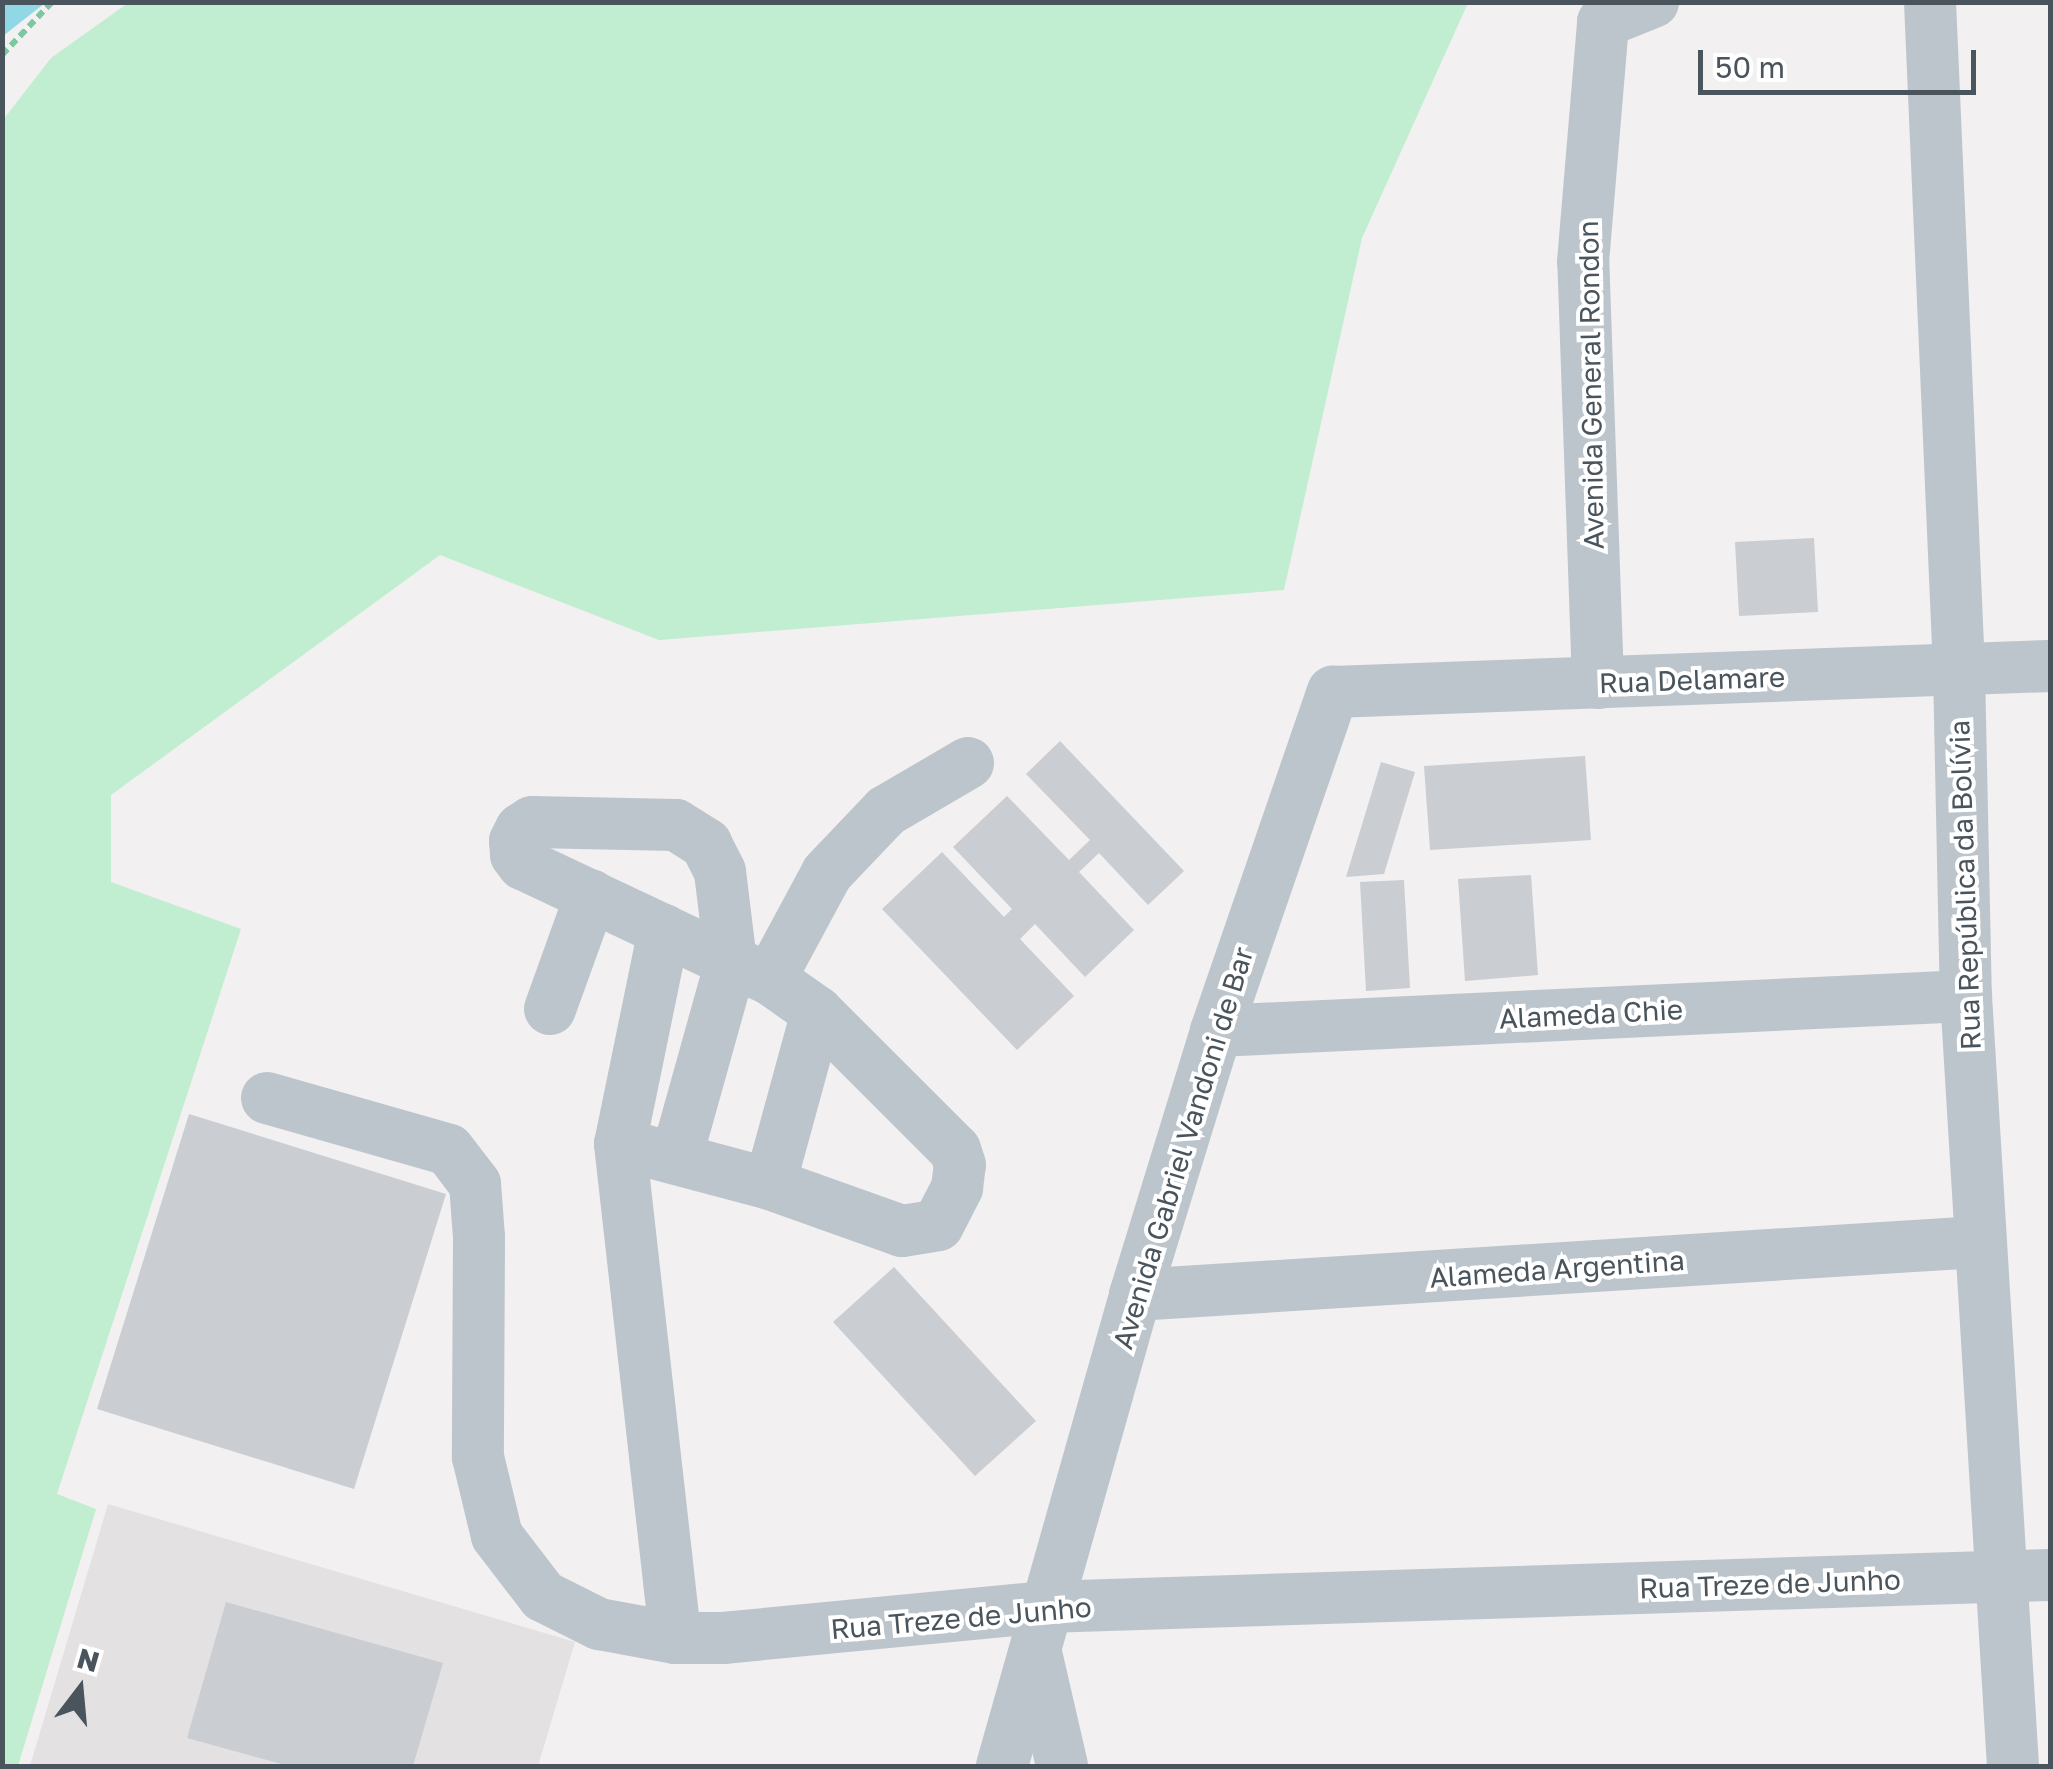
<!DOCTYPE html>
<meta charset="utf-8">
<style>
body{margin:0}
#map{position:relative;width:2053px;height:1769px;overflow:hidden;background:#f2f0f0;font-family:"Golos Text",sans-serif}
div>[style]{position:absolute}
.education>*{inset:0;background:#e3e1e1}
.green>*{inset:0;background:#c1edd0}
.water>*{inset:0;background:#91d8e7}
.building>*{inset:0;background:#cacdd2}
.path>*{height:6px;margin-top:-3px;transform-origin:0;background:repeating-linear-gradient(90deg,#7bc9a0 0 8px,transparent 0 13px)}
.minor>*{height:52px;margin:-26px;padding:0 26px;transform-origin:26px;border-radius:26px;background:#bcc5cc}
span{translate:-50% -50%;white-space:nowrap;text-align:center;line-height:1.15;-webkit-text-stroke:8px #fff;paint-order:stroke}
.street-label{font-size:28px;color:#49545c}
.frame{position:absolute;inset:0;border:5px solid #49545c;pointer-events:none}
.north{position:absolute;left:30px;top:1639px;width:100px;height:100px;-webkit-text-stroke:8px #fff;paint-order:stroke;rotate:16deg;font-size:28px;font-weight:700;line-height:40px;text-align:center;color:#49545c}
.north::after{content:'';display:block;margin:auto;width:35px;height:45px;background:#49545c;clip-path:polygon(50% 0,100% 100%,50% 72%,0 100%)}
.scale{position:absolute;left:1698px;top:50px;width:278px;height:45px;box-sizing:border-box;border:5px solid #49545c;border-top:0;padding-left:12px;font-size:30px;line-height:35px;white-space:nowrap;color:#49545c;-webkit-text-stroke:8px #fff;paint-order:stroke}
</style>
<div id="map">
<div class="education">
<div style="clip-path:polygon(108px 1504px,575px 1642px,538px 1766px,30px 1766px)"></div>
</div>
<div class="green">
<div style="clip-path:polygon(128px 3px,1468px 3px,1362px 238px,1284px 590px,659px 640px,440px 555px,111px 795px,111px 882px,241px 929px,57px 1494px,96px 1509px,18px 1766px,3px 1766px,3px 120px,51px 58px)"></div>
</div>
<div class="water">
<div style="clip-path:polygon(3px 2px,45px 2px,45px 3px,3px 36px)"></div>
</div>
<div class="building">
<div style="clip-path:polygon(1814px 538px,1818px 612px,1739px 616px,1735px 542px)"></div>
<div style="clip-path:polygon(1060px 741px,1184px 871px,1148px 905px,1099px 853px,1079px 872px,1134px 930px,1085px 977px,1035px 924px,1020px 939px,1074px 996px,1017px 1050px,882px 909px,942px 852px,1004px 917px,1012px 909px,953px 847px,1007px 796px,1069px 860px,1090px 840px,1026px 774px)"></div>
<div style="clip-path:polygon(1585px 756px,1591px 840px,1430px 850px,1424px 766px)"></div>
<div style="clip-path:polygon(1381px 762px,1415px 772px,1384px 874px,1346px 877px)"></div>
<div style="clip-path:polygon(1531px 875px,1538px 975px,1465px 981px,1458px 879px)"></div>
<div style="clip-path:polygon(1404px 880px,1410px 988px,1366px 991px,1360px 882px)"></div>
<div style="clip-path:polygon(189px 1114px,446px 1194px,354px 1489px,97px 1409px)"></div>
<div style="clip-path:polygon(894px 1267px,1036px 1421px,975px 1476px,833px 1322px)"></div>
<div style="clip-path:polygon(226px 1602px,443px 1663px,413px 1766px,289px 1766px,187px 1738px)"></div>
</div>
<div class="path">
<div style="left:2px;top:55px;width:73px;rotate:-46.7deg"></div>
</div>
<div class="minor">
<div style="left:1930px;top:2px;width:669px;rotate:87.51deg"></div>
<div style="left:1959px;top:670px;width:326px;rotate:88.8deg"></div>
<div style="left:1966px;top:996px;width:771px;rotate:86.51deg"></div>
<div style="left:1598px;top:683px;width:421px;rotate:-92deg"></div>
<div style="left:1583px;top:262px;width:241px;rotate:-85.2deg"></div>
<div style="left:1603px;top:22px;width:54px;rotate:-21.8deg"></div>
<div style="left:664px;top:930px;width:218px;rotate:101.6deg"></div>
<div style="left:620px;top:1144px;width:497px;rotate:83.6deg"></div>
<div style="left:770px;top:979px;width:120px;rotate:-61.7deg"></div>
<div style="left:827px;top:873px;width:86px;rotate:-46.4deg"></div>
<div style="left:886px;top:811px;width:95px;rotate:-30.3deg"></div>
<div style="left:550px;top:1009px;width:121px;rotate:-70.2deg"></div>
<div style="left:1216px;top:1031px;width:751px;rotate:-2.67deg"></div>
<div style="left:267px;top:1098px;width:189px;rotate:15.9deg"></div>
<div style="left:449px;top:1150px;width:43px;rotate:52.6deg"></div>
<div style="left:475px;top:1184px;width:53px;rotate:85.7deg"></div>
<div style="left:479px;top:1237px;width:220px;rotate:90.3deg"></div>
<div style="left:478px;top:1457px;width:81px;rotate:76.5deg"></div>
<div style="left:497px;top:1536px;width:76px;rotate:52.5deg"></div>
<div style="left:543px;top:1596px;width:63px;rotate:26.6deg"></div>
<div style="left:599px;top:1624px;width:77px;rotate:10.4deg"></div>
<div style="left:675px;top:1638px;width:48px"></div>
<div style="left:723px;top:1638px;width:324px;rotate:-5.5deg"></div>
<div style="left:1046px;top:1607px;width:1005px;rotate:-1.83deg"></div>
<div style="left:620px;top:1144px;width:155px;rotate:14.9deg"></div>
<div style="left:770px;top:1184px;width:140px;rotate:19.6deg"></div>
<div style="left:902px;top:1231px;width:36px;rotate:-9deg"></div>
<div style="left:938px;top:1225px;width:42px;rotate:-62.8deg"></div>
<div style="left:957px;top:1188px;width:23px;rotate:-83deg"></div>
<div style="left:960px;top:1165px;width:16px;rotate:-108deg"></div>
<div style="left:955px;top:1150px;width:195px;rotate:-135deg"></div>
<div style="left:817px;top:1012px;width:57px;rotate:-144.9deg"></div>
<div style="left:770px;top:979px;width:43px;rotate:-156.4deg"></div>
<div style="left:731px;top:962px;width:230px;rotate:-154.8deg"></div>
<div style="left:523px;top:864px;width:11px;rotate:-128deg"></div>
<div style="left:516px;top:855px;width:14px;rotate:-94deg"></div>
<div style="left:515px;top:841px;width:13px;rotate:-63deg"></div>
<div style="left:521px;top:829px;width:13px;rotate:-32deg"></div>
<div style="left:532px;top:822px;width:144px;rotate:1.2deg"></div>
<div style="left:676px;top:825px;width:36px;rotate:32deg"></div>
<div style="left:706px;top:844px;width:31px;rotate:63deg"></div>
<div style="left:720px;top:872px;width:91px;rotate:83deg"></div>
<div style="left:731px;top:962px;width:201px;rotate:105.6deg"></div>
<div style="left:770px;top:1184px;width:178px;rotate:-74.7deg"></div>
<div style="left:1135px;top:1295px;width:845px;rotate:-3.6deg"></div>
<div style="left:1036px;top:1653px;width:116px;rotate:77deg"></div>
<div style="left:1002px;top:1766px;width:489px;rotate:-74.2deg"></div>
<div style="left:1135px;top:1295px;width:276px;rotate:-72.9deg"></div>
<div style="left:1216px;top:1031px;width:359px;rotate:-71deg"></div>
<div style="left:1333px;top:692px;width:717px;rotate:-2.08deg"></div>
</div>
<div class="street-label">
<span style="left:1591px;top:385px;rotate:-91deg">Avenida General Rondon</span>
<span style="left:1692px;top:680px;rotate:-2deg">Rua Delamare</span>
<span style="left:1965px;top:885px;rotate:-92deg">Rua República da Bolívia</span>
<span style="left:1591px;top:1014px;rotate:-3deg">Alameda Chie</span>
<span style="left:1183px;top:1148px;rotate:-73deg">Avenida Gabriel Vandoni de Bar</span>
<span style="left:1557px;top:1269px;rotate:-4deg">Alameda Argentina</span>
<span style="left:1770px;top:1584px;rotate:-2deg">Rua Treze de Junho</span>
<span style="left:961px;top:1618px;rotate:-5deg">Rua Treze de Junho</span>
</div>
<div class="frame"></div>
<div class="north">N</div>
<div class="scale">50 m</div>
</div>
